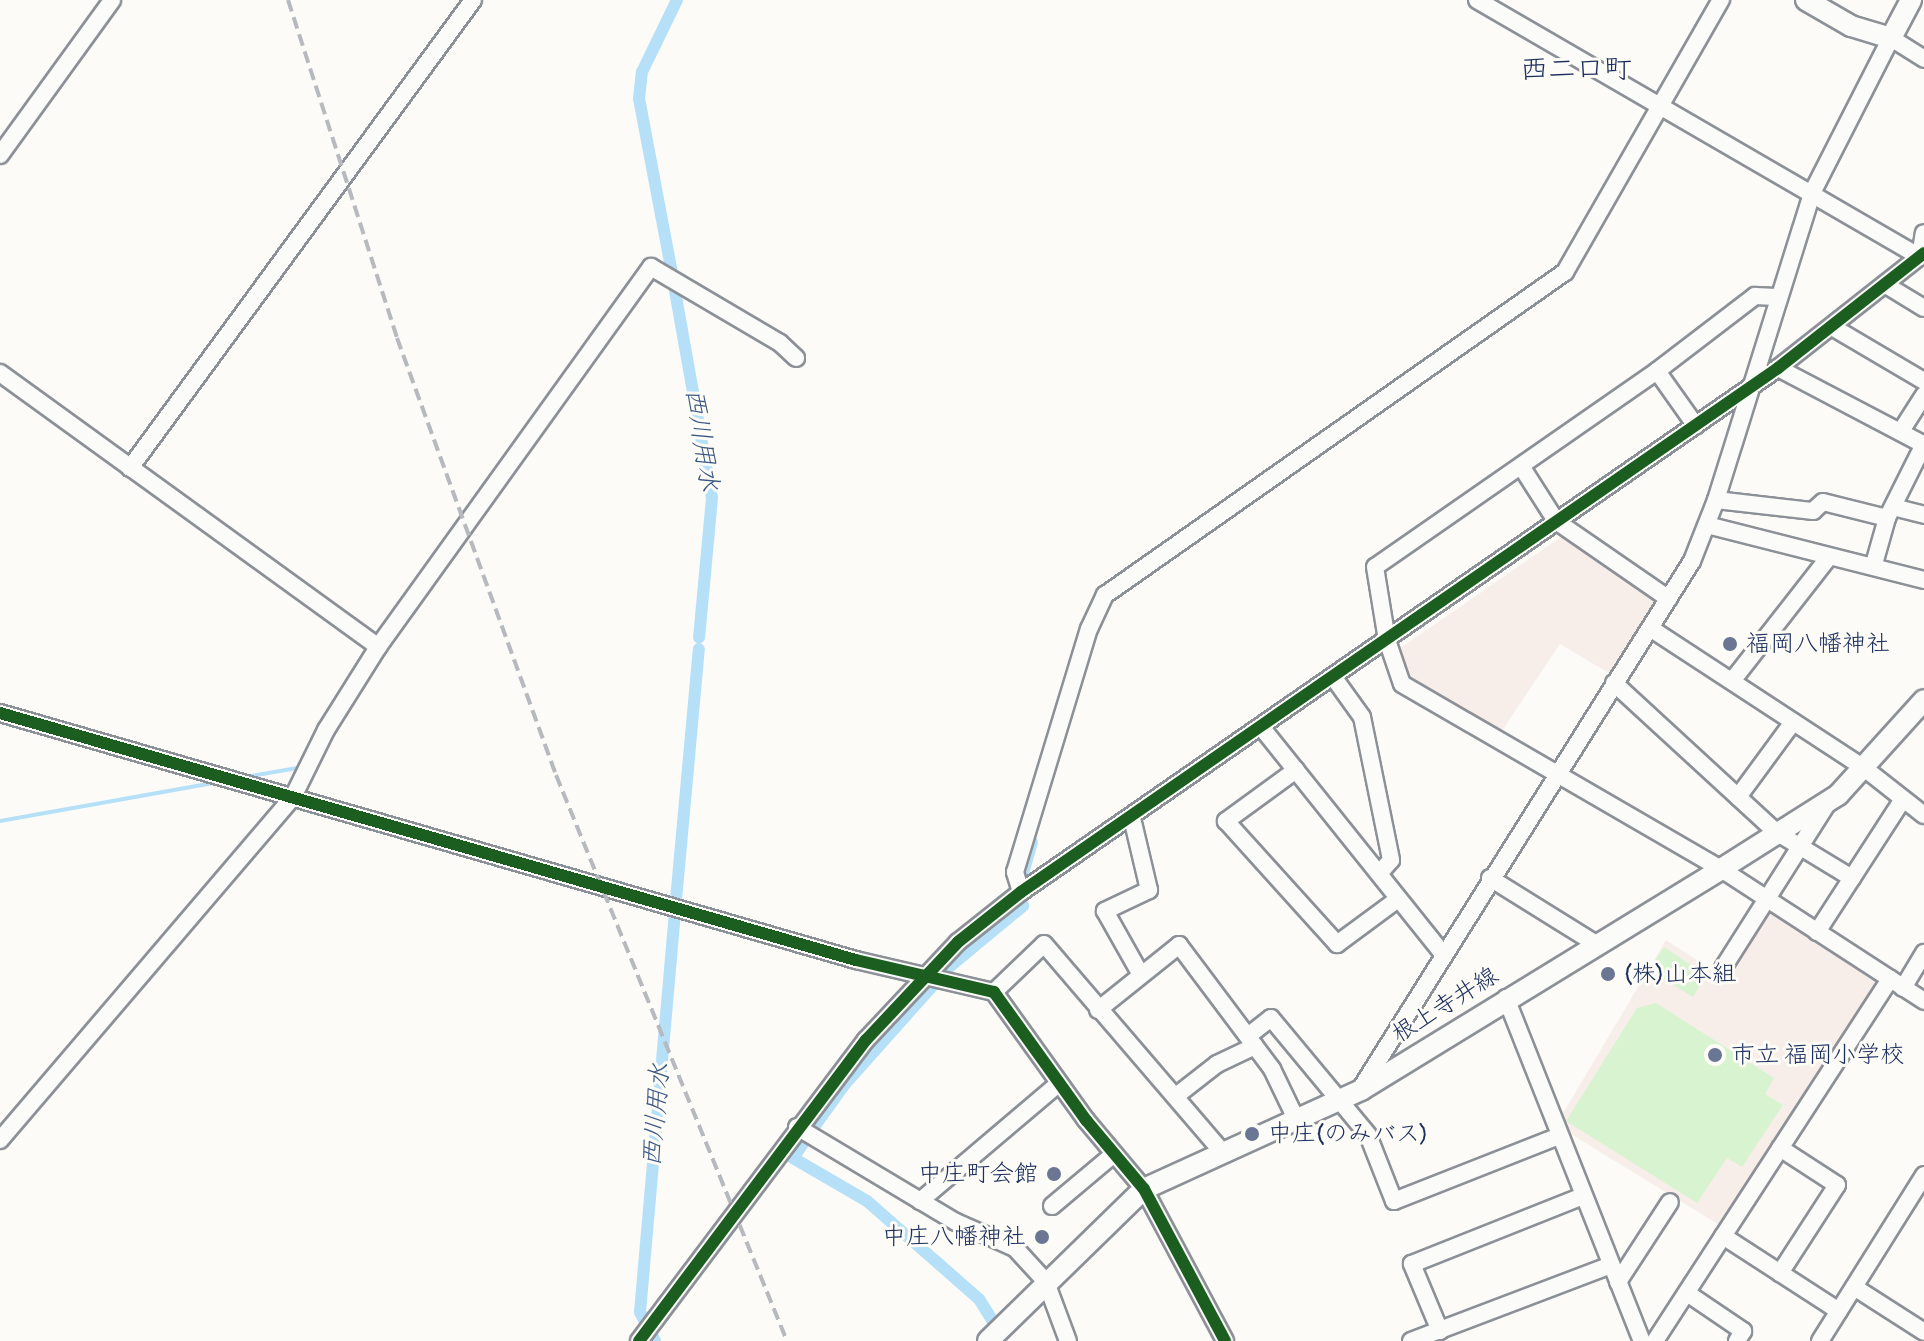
<!DOCTYPE html>
<meta charset="utf-8">
<style>
body{margin:0}
#map{position:relative;width:1924px;height:1341px;overflow:hidden;background:#fcfbf8;font-family:Pangolin,"Klee One",sans-serif}
div>[style]{position:absolute}
.built>*{inset:0;background:#f8eee9}
.green>*{inset:0;background:#d7f3cf}
.stream>*{height:4px;margin:-2px;padding:0 2px;transform-origin:2px;border-radius:2px;background:#b5e0f8}
.canal>*{height:12px;margin:-6px;padding:0 6px;transform-origin:6px;border-radius:6px;background:#b5e0f8}
.roads{filter:drop-shadow(2px 0 #8c9097) drop-shadow(-2px 0 #8c9097) drop-shadow(0 2px #8c9097) drop-shadow(0 -2px #8c9097)}
.minor>*{height:16px;margin:-8px;padding:0 8px;transform-origin:8px;border-radius:8px;background:#fbfbf9}
.major>*{height:20px;margin:-10px;padding:0 10px;transform-origin:10px;border-radius:10px;background:#fbfbf9}
.rail>*{height:4px;margin-top:-2px;transform-origin:0;background:repeating-linear-gradient(90deg,#b6b9bd 0 12px,transparent 0 18px)}
.cycleway>*{height:12px;margin:-6px;padding:0 6px;transform-origin:6px;border-radius:6px;background:#1b5e20}
.dots>*{width:22px;height:22px;translate:-50% -50%;box-sizing:border-box;border:4px solid #fdfcf7;border-radius:50%}
span{translate:-50% -50%;white-space:nowrap;text-align:center;line-height:1.15;-webkit-text-stroke:6px #fdfcf7;paint-order:stroke}
.poi-label{font-size:24px;color:#1b2f5e}
.left{translate:0 -50%;text-align:left}
.right{translate:-100% -50%;text-align:right}
.street-label{font-size:24px;color:#1b2f5e}
.water-label{font-size:26px;color:#3a5884;font-style:italic}
.quarter-label{font-size:28px;color:#1b2f5e}
</style>
<div id="map">
<div class="built">
<div style="clip-path:polygon(1561px 537px,1659px 600px,1612px 675px,1560px 644px,1501px 732px,1407px 681px,1396px 651px)"></div>
<div style="clip-path:polygon(1766px 910px,1878px 984px,1721px 1226px,1556px 1125px,1666px 940px,1722px 976px)"></div>
</div>
<div class="green">
<div style="clip-path:polygon(1664px 947px,1706px 975px,1693px 997px,1649px 970px)"></div>
<div style="clip-path:polygon(1656px 1003px,1774px 1078px,1765px 1094px,1783px 1105px,1742px 1167px,1727px 1158px,1697px 1203px,1566px 1121px,1637px 1008px)"></div>
</div>
<div class="stream">
<div style="left:246px;top:777px;width:52px;rotate:-10deg"></div>
<div style="left:0;top:821px;width:221px;rotate:-10.1deg"></div>
</div>
<div class="canal">
<div style="left:672px;top:273px;width:177px;rotate:-100.7deg"></div>
<div style="left:639px;top:99px;width:27px;rotate:-84deg"></div>
<div style="left:642px;top:72px;width:80px;rotate:-64.1deg"></div>
<div style="left:675px;top:291px;width:210px;rotate:79.9deg"></div>
<div style="left:712px;top:498px;width:140px;rotate:95.3deg"></div>
<div style="left:1024px;top:870px;width:29px;rotate:-74deg"></div>
<div style="left:676px;top:900px;width:252px;rotate:-84.8deg"></div>
<div style="left:947px;top:969px;width:99px;rotate:-39.7deg"></div>
<div style="left:814px;top:1127px;width:53px;rotate:-54.2deg"></div>
<div style="left:845px;top:1084px;width:135px;rotate:-48.3deg"></div>
<div style="left:806px;top:1139px;width:23px;rotate:124deg"></div>
<div style="left:793px;top:1158px;width:86px;rotate:30.2deg"></div>
<div style="left:867px;top:1201px;width:149px;rotate:41.2deg"></div>
<div style="left:979px;top:1299px;width:28px;rotate:58deg"></div>
<div style="left:644px;top:1320px;width:9px;rotate:-117deg"></div>
<div style="left:640px;top:1312px;width:405px;rotate:-85deg"></div>
<div style="left:653px;top:1337px;width:4px;rotate:63deg"></div>
</div>
<div class="roads">
<div class="minor">
<div style="left:1477px;top:0;width:512px;rotate:30.12deg"></div>
<div style="left:1920px;top:257px;width:24px;rotate:-81deg"></div>
<div style="left:0;top:155px;width:191px;rotate:-54.1deg"></div>
<div style="left:1886px;top:285px;width:44px;rotate:31.2deg"></div>
<div style="left:1776px;top:297px;width:21px;rotate:-177deg"></div>
<div style="left:1755px;top:296px;width:123px;rotate:142.6deg"></div>
<div style="left:1657px;top:371px;width:343px;rotate:145.2deg"></div>
<div style="left:1375px;top:567px;width:74px;rotate:80.7deg"></div>
<div style="left:1387px;top:640px;width:46px;rotate:71.2deg"></div>
<div style="left:1402px;top:684px;width:369px;rotate:30.1deg"></div>
<div style="left:1721px;top:869px;width:242px;rotate:33deg"></div>
<div style="left:1834px;top:328px;width:104px;rotate:30.5deg"></div>
<div style="left:1778px;top:368px;width:161px;rotate:27.7deg"></div>
<div style="left:1657px;top:371px;width:67px;rotate:54.7deg"></div>
<div style="left:0;top:373px;width:467px;rotate:35.9deg"></div>
<div style="left:1901px;top:431px;width:43px;rotate:-57.4deg"></div>
<div style="left:1521px;top:466px;width:65px;rotate:57.5deg"></div>
<div style="left:1556px;top:521px;width:137px;rotate:34.6deg"></div>
<div style="left:130px;top:468px;width:580px;rotate:-53.76deg"></div>
<div style="left:1716px;top:500px;width:98px;rotate:6.5deg"></div>
<div style="left:1813px;top:511px;width:13px;rotate:-42deg"></div>
<div style="left:1823px;top:502px;width:66px;rotate:14deg"></div>
<div style="left:1893px;top:507px;width:32px;rotate:14deg"></div>
<div style="left:1707px;top:525px;width:224px;rotate:14.2deg"></div>
<div style="left:1874px;top:564px;width:48px;rotate:-74.2deg"></div>
<div style="left:1887px;top:518px;width:83px;rotate:-63.4deg"></div>
<div style="left:1650px;top:628px;width:256px;rotate:33.2deg"></div>
<div style="left:1864px;top:768px;width:76px;rotate:38.1deg"></div>
<div style="left:1334px;top:678px;width:48px;rotate:54.3deg"></div>
<div style="left:1362px;top:717px;width:146px;rotate:78.5deg"></div>
<div style="left:1391px;top:860px;width:18px;rotate:131deg"></div>
<div style="left:1732px;top:681px;width:156px;rotate:-52deg"></div>
<div style="left:1614px;top:683px;width:220px;rotate:42.6deg"></div>
<div style="left:1776px;top:832px;width:89px;rotate:31.2deg"></div>
<div style="left:0;top:713px;width:891px;rotate:16.1deg"></div>
<div style="left:856px;top:960px;width:142px;rotate:13.1deg"></div>
<div style="left:994px;top:992px;width:158px;rotate:54.3deg"></div>
<div style="left:1086px;top:1120px;width:90px;rotate:50deg"></div>
<div style="left:1144px;top:1189px;width:172px;rotate:61.9deg"></div>
<div style="left:1262px;top:728px;width:288px;rotate:51.3deg"></div>
<div style="left:1296px;top:770px;width:87px;rotate:143.9deg"></div>
<div style="left:1226px;top:821px;width:166px;rotate:47.9deg"></div>
<div style="left:1337px;top:944px;width:76px;rotate:-36.4deg"></div>
<div style="left:1738px;top:797px;width:93px;rotate:-53.7deg"></div>
<div style="left:1132px;top:818px;width:74px;rotate:76.7deg"></div>
<div style="left:1149px;top:890px;width:49px;rotate:154.5deg"></div>
<div style="left:1105px;top:911px;width:71px;rotate:60.6deg"></div>
<div style="left:1490px;top:878px;width:125px;rotate:31.9deg"></div>
<div style="left:1021px;top:892px;width:21px;rotate:-107deg"></div>
<div style="left:1015px;top:872px;width:254px;rotate:-73.1deg"></div>
<div style="left:1089px;top:629px;width:38px;rotate:-65deg"></div>
<div style="left:1105px;top:595px;width:562px;rotate:-35.08deg"></div>
<div style="left:1565px;top:272px;width:314px;rotate:-60.2deg"></div>
<div style="left:1817px;top:932px;width:158px;rotate:-57.1deg"></div>
<div style="left:1723px;top:968px;width:198px;rotate:-57.6deg"></div>
<div style="left:1903px;top:988px;width:41px;rotate:-59deg"></div>
<div style="left:994px;top:992px;width:69px;rotate:-43.8deg"></div>
<div style="left:1044px;top:944px;width:274px;rotate:49.4deg"></div>
<div style="left:1506px;top:998px;width:369px;rotate:68.4deg"></div>
<div style="left:1098px;top:1010px;width:104px;rotate:-38.7deg"></div>
<div style="left:1179px;top:945px;width:155px;rotate:53.1deg"></div>
<div style="left:1272px;top:1069px;width:58px;rotate:64.3deg"></div>
<div style="left:1248px;top:1036px;width:29px;rotate:-38deg"></div>
<div style="left:1271px;top:1018px;width:152px;rotate:50.3deg"></div>
<div style="left:1368px;top:1135px;width:71px;rotate:68.5deg"></div>
<div style="left:1394px;top:1201px;width:177px;rotate:-21.5deg"></div>
<div style="left:1361px;top:1088px;width:622px;rotate:-57.87deg"></div>
<div style="left:1692px;top:561px;width:66px;rotate:-68.5deg"></div>
<div style="left:1716px;top:500px;width:324px;rotate:-72.6deg"></div>
<div style="left:1813px;top:191px;width:172px;rotate:-63deg"></div>
<div style="left:1891px;top:38px;width:39px;rotate:32deg"></div>
<div style="left:1176px;top:1096px;width:52px;rotate:-38deg"></div>
<div style="left:1217px;top:1064px;width:42px;rotate:-25.3deg"></div>
<div style="left:797px;top:1127px;width:185px;rotate:30.9deg"></div>
<div style="left:956px;top:1222px;width:64px;rotate:23.8deg"></div>
<div style="left:1015px;top:1248px;width:46px;rotate:47.6deg"></div>
<div style="left:1046px;top:1282px;width:63px;rotate:69.6deg"></div>
<div style="left:0;top:1140px;width:451px;rotate:-49.5deg"></div>
<div style="left:293px;top:797px;width:75px;rotate:-63.8deg"></div>
<div style="left:326px;top:730px;width:98px;rotate:-57.9deg"></div>
<div style="left:378px;top:647px;width:468px;rotate:-54.3deg"></div>
<div style="left:651px;top:267px;width:150px;rotate:30.5deg"></div>
<div style="left:780px;top:343px;width:22px;rotate:43deg"></div>
<div style="left:1780px;top:1148px;width:68px;rotate:33deg"></div>
<div style="left:1837px;top:1185px;width:105px;rotate:122.9deg"></div>
<div style="left:920px;top:1201px;width:182px;rotate:-40.3deg"></div>
<div style="left:1052px;top:1206px;width:81px;rotate:-40deg"></div>
<div style="left:1723px;top:1236px;width:138px;rotate:32.9deg"></div>
<div style="left:1618px;top:1282px;width:95px;rotate:-57deg"></div>
<div style="left:1854px;top:1287px;width:83px;rotate:32.7deg"></div>
<div style="left:1687px;top:1293px;width:68px;rotate:34.2deg"></div>
<div style="left:1743px;top:1331px;width:12px;rotate:121deg"></div>
<div style="left:1440px;top:1331px;width:73px;rotate:-112.7deg"></div>
<div style="left:1412px;top:1264px;width:184px;rotate:-21.7deg"></div>
<div style="left:639px;top:1341px;width:377px;rotate:-53deg"></div>
<div style="left:866px;top:1040px;width:134px;rotate:-46.8deg"></div>
<div style="left:958px;top:942px;width:80px;rotate:-38.4deg"></div>
<div style="left:1021px;top:892px;width:921px;rotate:-34.69deg"></div>
<div style="left:1778px;top:368px;width:186px;rotate:-38.2deg"></div>
<div style="left:1411px;top:1341px;width:214px;rotate:-20.8deg"></div>
<div style="left:1655px;top:1341px;width:432px;rotate:-57deg"></div>
<div style="left:1820px;top:1341px;width:196px;rotate:-57.9deg"></div>
</div>
<div class="major">
<div style="left:1806px;top:0;width:52px;rotate:30deg"></div>
<div style="left:1851px;top:26px;width:42px;rotate:16.7deg"></div>
<div style="left:1891px;top:38px;width:43px;rotate:-62.2deg"></div>
<div style="left:988px;top:1341px;width:218px;rotate:-44.3deg"></div>
<div style="left:1144px;top:1189px;width:239px;rotate:-24.5deg"></div>
<div style="left:1361px;top:1090px;width:422px;rotate:-31.5deg"></div>
<div style="left:1721px;top:869px;width:138px;rotate:-32.3deg"></div>
<div style="left:1838px;top:795px;width:128px;rotate:-47.8deg"></div>
</div>
</div>
<div class="rail">
<div style="left:288px;top:0;width:355px;rotate:72.1deg"></div>
<div style="left:397px;top:338px;width:465px;rotate:70deg"></div>
<div style="left:556px;top:775px;width:611px;rotate:67.8deg"></div>
</div>
<div class="cycleway">
<div style="left:0;top:713px;width:891px;rotate:16.1deg"></div>
<div style="left:856px;top:960px;width:142px;rotate:13.1deg"></div>
<div style="left:994px;top:992px;width:158px;rotate:54.3deg"></div>
<div style="left:1086px;top:1120px;width:90px;rotate:50deg"></div>
<div style="left:1144px;top:1189px;width:172px;rotate:61.9deg"></div>
<div style="left:639px;top:1341px;width:377px;rotate:-53deg"></div>
<div style="left:866px;top:1040px;width:134px;rotate:-46.8deg"></div>
<div style="left:958px;top:942px;width:80px;rotate:-38.4deg"></div>
<div style="left:1021px;top:892px;width:921px;rotate:-34.69deg"></div>
<div style="left:1778px;top:368px;width:186px;rotate:-38.2deg"></div>
</div>
<div class="dots">
<div style="left:1730px;top:644px;background:#6a7694"></div>
<div style="left:1608px;top:974px;background:#6a7694"></div>
<div style="left:1715px;top:1055px;background:#6a7694"></div>
<div style="left:1252px;top:1134px;background:#6a7694"></div>
<div style="left:1054px;top:1174px;background:#6a7694"></div>
<div style="left:1042px;top:1237px;background:#6a7694"></div>
</div>
<div class="poi-label">
<span class="left" style="left:1746px;top:644px">福岡八幡神社</span>
<span class="left" style="left:1624px;top:974px">(株)山本組</span>
<span class="left" style="left:1731px;top:1055px">市立 福岡小学校</span>
<span class="left" style="left:1268px;top:1134px">中庄(のみバス)</span>
<span class="right" style="left:1038px;top:1174px">中庄町会館</span>
<span class="right" style="left:1026px;top:1237px">中庄八幡神社</span>
</div>
<div class="street-label">
<span style="left:1445px;top:1005px;rotate:-32deg">根上寺井線</span>
</div>
<div class="water-label">
<span style="left:701px;top:440px;rotate:81deg">西川用水</span>
<span style="left:657px;top:1115px;rotate:-85deg">西川用水</span>
</div>
<div class="quarter-label">
<span style="left:1576px;top:70px">西二口町</span>
</div>
</div>
